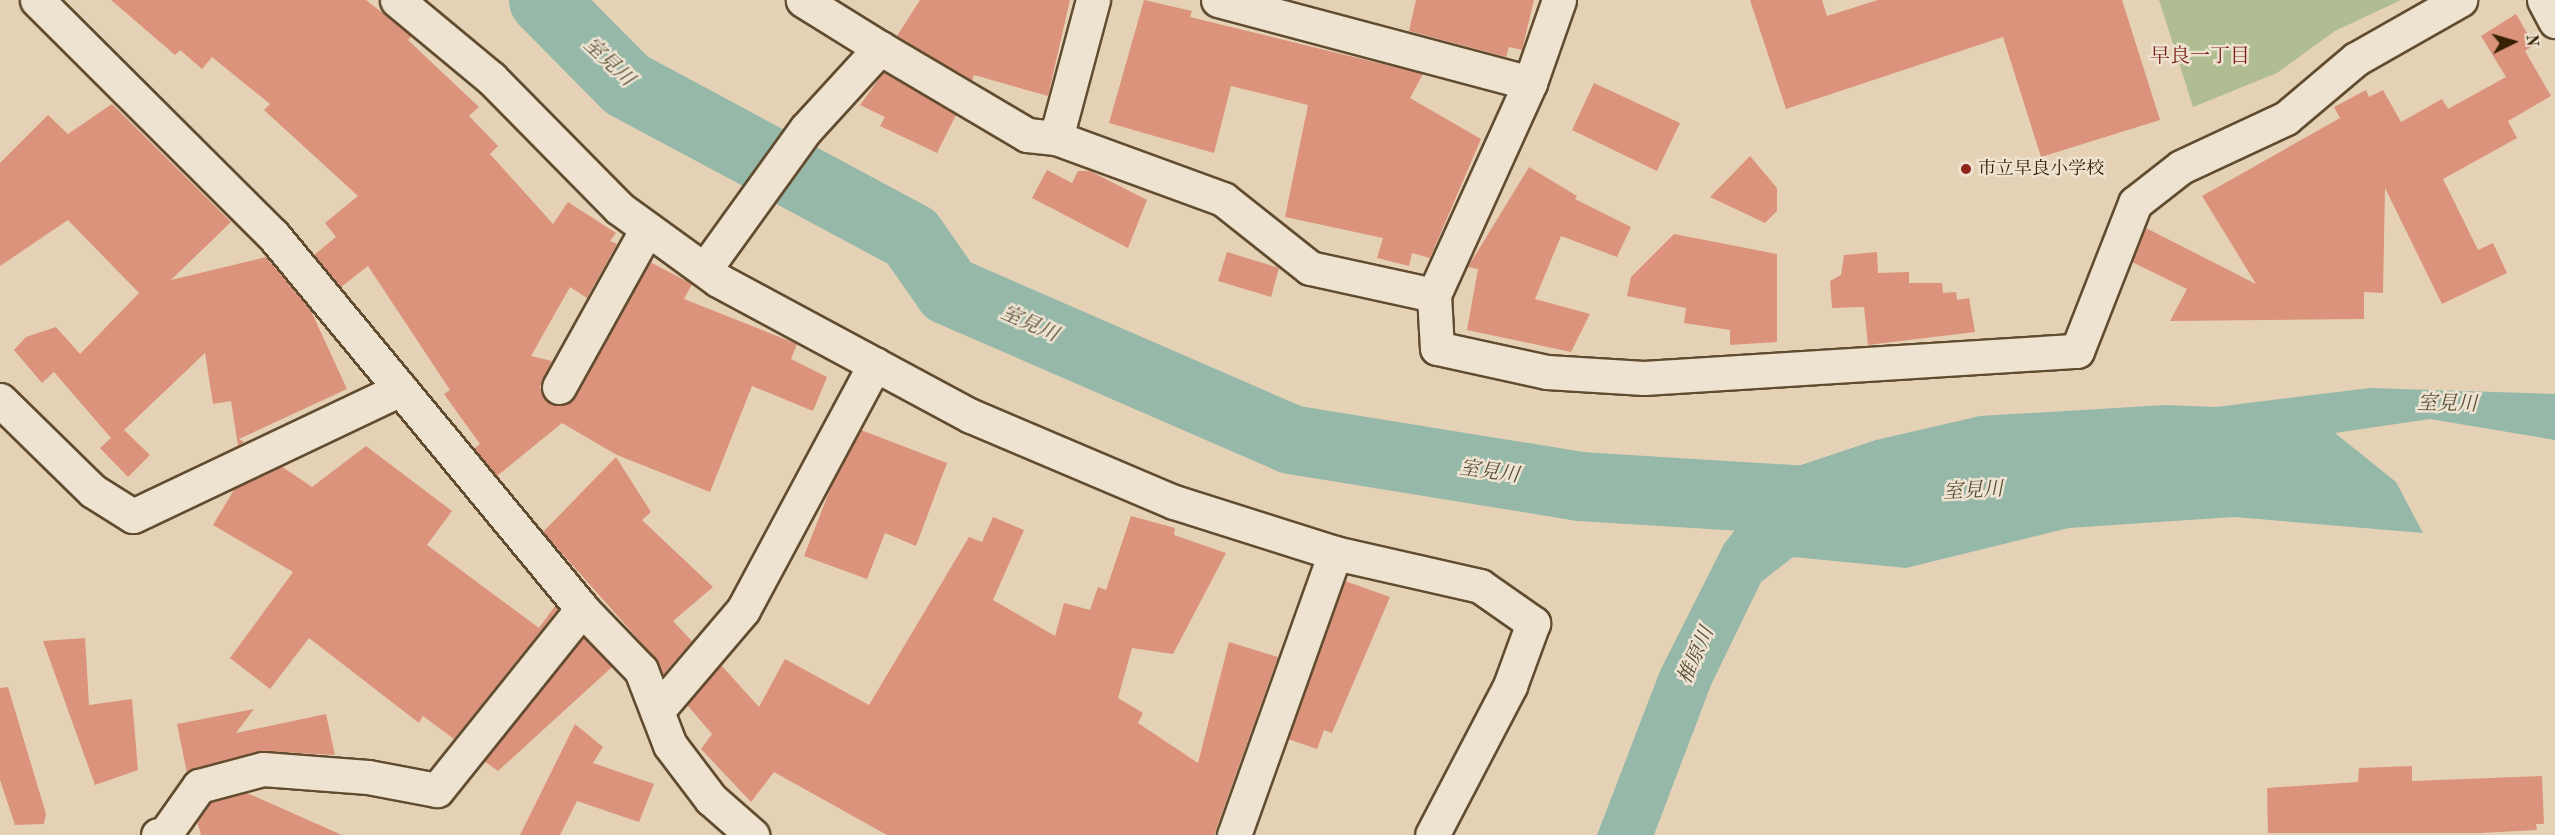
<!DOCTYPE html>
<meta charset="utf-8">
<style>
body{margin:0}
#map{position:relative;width:2555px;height:835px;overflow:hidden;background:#e5d2b6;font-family:"Old Standard TT","Noto Serif JP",serif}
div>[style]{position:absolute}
.green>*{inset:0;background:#b0bd92}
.water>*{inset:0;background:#96b8a9}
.river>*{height:69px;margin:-34.5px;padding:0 34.5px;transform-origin:34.5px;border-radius:34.5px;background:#96b8a9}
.building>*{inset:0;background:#dc937b}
.roads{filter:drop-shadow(2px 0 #624c2f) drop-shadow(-2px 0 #624c2f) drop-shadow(0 2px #624c2f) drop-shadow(0 -2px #624c2f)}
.minor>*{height:33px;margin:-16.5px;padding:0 16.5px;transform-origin:16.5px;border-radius:16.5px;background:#eee2d0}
.dots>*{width:16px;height:16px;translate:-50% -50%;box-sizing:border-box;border:3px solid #eee2d0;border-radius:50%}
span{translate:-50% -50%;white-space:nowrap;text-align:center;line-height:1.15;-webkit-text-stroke:5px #eee2d0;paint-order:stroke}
.poi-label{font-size:18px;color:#362002}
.left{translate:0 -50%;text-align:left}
.neighbourhood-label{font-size:20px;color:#7a1f14}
.water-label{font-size:20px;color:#534e34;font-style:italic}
.north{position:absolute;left:2483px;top:12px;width:60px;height:60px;-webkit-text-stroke:4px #eee2d0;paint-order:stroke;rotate:85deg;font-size:16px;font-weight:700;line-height:24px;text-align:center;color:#362002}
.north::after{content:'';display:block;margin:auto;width:21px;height:27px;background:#362002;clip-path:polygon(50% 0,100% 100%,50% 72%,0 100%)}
</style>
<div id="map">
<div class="green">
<div style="clip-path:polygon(2159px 0,2401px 0,2335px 31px,2277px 73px,2193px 107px)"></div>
</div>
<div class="water">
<div style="clip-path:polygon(2370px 388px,2555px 394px,2555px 440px,2430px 419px,2335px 433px,2396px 482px,2423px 533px,2234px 517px,2069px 528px,1906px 568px,1793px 557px,1761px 582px,1711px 685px,1654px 835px,1597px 835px,1660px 671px,1724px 544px,1780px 472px,1876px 440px,1980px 416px,2165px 405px,2216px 407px)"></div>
</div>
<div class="river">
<div style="left:543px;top:0;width:118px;rotate:45.3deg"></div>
<div style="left:626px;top:84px;width:323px;rotate:28.2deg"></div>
<div style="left:911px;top:237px;width:65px;rotate:55.1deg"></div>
<div style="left:948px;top:290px;width:373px;rotate:23.5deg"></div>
<div style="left:1290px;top:439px;width:293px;rotate:9.2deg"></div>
<div style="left:1579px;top:486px;width:227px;rotate:3.5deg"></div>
<div style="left:1806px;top:500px;width:48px;rotate:-2.4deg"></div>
</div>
<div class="building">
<div style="clip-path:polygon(111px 0,366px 0,412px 36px,408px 40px,479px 107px,469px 116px,498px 146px,490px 154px,553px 224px,568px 202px,616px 233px,610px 241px,617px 244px,587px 298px,570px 287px,531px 356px,552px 361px,540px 387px,549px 403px,560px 406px,575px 396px,650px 262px,692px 284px,684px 299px,797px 344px,791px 359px,827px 377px,813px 411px,752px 386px,710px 492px,617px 455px,562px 423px,497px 476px,474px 449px,480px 444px,444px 394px,450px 390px,368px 266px,341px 287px,314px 255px,336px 237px,325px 223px,358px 196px,264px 110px,270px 104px,212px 57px,202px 69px,180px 50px,175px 55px)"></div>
<div style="clip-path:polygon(920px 0,1070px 0,1048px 96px,974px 75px,972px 81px,897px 36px)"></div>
<div style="clip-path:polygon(1144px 0,1192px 11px,1190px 17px,1423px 74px,1410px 98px,1481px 139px,1430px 258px,1412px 253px,1409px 266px,1377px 258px,1383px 238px,1285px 217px,1308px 105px,1231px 86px,1214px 153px,1109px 123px)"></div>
<div style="clip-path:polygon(1416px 0,1534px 0,1522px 50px,1509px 47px,1506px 57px,1409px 31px)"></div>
<div style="clip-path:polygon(1750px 0,1822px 0,1827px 16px,1878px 0,2122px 0,2160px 120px,2041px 157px,2003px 37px,1786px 109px)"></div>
<div style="clip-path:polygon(2516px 14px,2534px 45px,2525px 51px,2551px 96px,2508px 121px,2517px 138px,2443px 179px,2478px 250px,2493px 243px,2507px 273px,2442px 304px,2385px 188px,2383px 293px,2364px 292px,2364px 319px,2170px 321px,2187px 289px,2132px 262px,2146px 228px,2256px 284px,2202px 196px,2340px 118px,2334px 107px,2366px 90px,2369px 97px,2383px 90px,2401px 122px,2442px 99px,2448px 109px,2506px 77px,2481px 36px)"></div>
<div style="clip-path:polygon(884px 72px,956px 115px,937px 153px,880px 126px,885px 117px,860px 105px)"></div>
<div style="clip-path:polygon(1594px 83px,1680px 123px,1657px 171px,1572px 130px)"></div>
<div style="clip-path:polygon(112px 104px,231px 222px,171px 280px,266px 257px,311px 311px,347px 389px,239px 439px,244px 442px,238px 446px,231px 401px,213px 404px,205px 353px,124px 430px,150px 455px,128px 477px,100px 448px,111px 438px,54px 372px,42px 383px,14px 350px,26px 337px,56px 327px,80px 354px,139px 293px,68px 220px,0 266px,0 163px,48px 115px,68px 134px)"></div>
<div style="clip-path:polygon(1750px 156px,1777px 188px,1777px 211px,1765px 223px,1710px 197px)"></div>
<div style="clip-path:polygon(1529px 167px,1577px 196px,1575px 199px,1631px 227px,1617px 257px,1561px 236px,1535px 299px,1590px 314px,1571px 352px,1467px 330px,1478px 269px,1468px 267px)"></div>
<div style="clip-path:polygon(1047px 170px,1072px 183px,1078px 171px,1090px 171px,1147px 200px,1128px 248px,1032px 198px)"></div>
<div style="clip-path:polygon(1674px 234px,1777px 254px,1777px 342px,1730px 345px,1730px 330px,1684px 323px,1686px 308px,1627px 296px,1631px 277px)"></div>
<div style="clip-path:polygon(1227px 252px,1279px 268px,1271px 297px,1218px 281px)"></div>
<div style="clip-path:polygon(1877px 252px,1878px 273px,1909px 272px,1909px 283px,1942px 283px,1943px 293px,1956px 292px,1957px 300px,1969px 298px,1975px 332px,1868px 345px,1864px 307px,1832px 308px,1830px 281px,1841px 275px,1844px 255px)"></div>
<div style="clip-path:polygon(861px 430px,947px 463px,916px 546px,885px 533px,867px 579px,804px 556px,831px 487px)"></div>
<div style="clip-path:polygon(366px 446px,452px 511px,427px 545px,539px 628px,555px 606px,558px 609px,454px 739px,423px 716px,419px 723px,309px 638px,270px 689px,230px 658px,293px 572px,213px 525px,235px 488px,281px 466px,312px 487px)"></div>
<div style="clip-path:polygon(616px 457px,651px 512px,642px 520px,713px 587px,673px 621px,692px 641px,663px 675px,654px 657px,543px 532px)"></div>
<div style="clip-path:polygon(1131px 516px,1175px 528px,1174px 535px,1226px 553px,1173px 654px,1132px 648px,1118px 698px,1143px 713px,1138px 723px,1198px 763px,1229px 642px,1278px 657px,1214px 835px,887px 835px,774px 772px,751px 802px,701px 749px,712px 734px,687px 705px,721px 665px,759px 707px,785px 659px,869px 705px,969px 537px,982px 542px,993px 517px,1024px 530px,993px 600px,1055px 636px,1064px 603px,1090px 610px,1098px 587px,1106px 590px)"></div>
<div style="clip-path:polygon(1345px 581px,1390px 597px,1332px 733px,1324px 730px,1317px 749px,1288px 739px)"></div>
<div style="clip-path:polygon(583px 637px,612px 667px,498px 771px,484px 761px)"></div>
<div style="clip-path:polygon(85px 638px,89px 705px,132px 699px,138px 770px,95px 785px,43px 641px)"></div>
<div style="clip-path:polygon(8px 687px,46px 814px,44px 824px,15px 825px,0 780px,0 688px)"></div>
<div style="clip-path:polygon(254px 709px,236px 733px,326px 714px,335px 755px,259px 751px,187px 773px,177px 724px)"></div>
<div style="clip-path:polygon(575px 724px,603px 747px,593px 763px,654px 784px,639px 822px,577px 801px,560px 835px,520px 835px)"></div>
<div style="clip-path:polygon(2412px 766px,2412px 781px,2542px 776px,2544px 824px,2536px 824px,2537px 830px,2480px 833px,2268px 833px,2267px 788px,2358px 782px,2359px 768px)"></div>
<div style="clip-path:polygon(247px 793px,342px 835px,201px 835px,197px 821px,210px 802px)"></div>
</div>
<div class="roads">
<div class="minor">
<div style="left:37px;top:0;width:333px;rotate:44.9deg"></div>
<div style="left:273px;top:235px;width:485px;rotate:50.4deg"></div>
<div style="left:582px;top:609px;width:85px;rotate:46deg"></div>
<div style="left:641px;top:670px;width:80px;rotate:68.9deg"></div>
<div style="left:670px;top:745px;width:68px;rotate:52.8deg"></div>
<div style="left:711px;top:799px;width:55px;rotate:41.3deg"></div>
<div style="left:397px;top:0;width:122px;rotate:39.7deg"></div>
<div style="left:491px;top:78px;width:182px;rotate:45.4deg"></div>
<div style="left:619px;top:208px;width:122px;rotate:36deg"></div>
<div style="left:718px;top:280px;width:287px;rotate:28.3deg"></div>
<div style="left:971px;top:416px;width:220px;rotate:23deg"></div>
<div style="left:1174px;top:502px;width:169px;rotate:17.6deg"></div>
<div style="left:1335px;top:553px;width:300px;rotate:109.7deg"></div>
<div style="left:1218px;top:0;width:323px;rotate:14.9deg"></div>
<div style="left:1559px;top:0;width:88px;rotate:109.3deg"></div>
<div style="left:1530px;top:83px;width:233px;rotate:114.4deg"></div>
<div style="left:1434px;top:295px;width:53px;rotate:86.8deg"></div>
<div style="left:1437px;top:348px;width:113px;rotate:12.3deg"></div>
<div style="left:1547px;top:372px;width:97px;rotate:3.5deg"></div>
<div style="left:1644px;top:378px;width:434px;rotate:-3.6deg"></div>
<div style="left:2077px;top:351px;width:159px;rotate:-68.6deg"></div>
<div style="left:2135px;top:203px;width:58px;rotate:-38deg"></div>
<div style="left:2181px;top:167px;width:116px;rotate:-25deg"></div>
<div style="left:2286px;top:118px;width:92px;rotate:-40.1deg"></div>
<div style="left:2356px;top:59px;width:120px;rotate:-29.6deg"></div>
<div style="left:2544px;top:0;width:24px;rotate:62deg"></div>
<div style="left:880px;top:48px;width:171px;rotate:30.6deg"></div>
<div style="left:1027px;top:135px;width:29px;rotate:6deg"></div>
<div style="left:1056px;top:138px;width:178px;rotate:20.1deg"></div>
<div style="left:1223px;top:199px;width:111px;rotate:38.4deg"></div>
<div style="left:1310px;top:268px;width:127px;rotate:12.3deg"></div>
<div style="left:1056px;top:138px;width:143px;rotate:-75deg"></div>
<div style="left:715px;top:255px;width:155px;rotate:-54.2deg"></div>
<div style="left:806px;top:129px;width:110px;rotate:-47.6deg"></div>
<div style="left:880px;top:48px;width:91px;rotate:-148.1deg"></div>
<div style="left:559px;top:387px;width:181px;rotate:-60.9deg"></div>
<div style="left:0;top:400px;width:130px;rotate:44.4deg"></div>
<div style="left:93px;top:491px;width:47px;rotate:32deg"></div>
<div style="left:133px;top:516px;width:296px;rotate:-25.4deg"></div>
<div style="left:1335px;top:553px;width:149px;rotate:12.8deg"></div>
<div style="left:1480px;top:586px;width:65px;rotate:34.9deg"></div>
<div style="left:1533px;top:623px;width:67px;rotate:110.1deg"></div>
<div style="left:1510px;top:686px;width:168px;rotate:117.6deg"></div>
<div style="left:657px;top:711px;width:133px;rotate:-49.6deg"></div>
<div style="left:743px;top:610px;width:279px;rotate:-61.8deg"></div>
<div style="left:158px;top:835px;width:7px;rotate:-8deg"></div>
<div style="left:165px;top:834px;width:59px;rotate:-54.7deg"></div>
<div style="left:199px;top:786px;width:66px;rotate:-14.9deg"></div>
<div style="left:263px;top:769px;width:105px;rotate:4.4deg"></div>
<div style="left:368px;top:777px;width:70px;rotate:10.7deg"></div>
<div style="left:437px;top:790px;width:232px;rotate:-51.3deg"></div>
</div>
</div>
<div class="dots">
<div style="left:1966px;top:169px;background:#8f2418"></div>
</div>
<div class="poi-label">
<span class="left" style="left:1978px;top:169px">市立早良小学校</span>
</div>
<div class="neighbourhood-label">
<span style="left:2200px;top:57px">早良一丁目</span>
</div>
<div class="water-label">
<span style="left:608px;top:63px;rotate:43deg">室見川</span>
<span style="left:1029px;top:325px;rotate:24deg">室見川</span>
<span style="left:2447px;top:405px;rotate:1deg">室見川</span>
<span style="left:1489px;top:473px;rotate:8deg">室見川</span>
<span style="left:1973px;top:492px;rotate:-3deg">室見川</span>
<span style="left:1697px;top:656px;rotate:-66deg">椎原川</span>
</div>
<div class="north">N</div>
</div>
